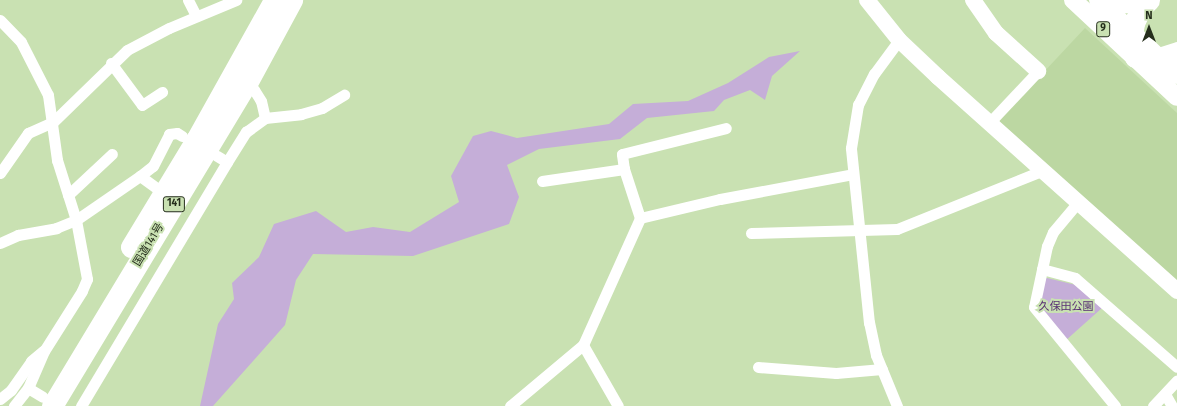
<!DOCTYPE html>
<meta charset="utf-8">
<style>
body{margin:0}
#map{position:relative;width:1177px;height:406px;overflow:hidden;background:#c9e1b2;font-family:"Fira Sans","Noto Sans JP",sans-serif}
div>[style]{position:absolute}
.built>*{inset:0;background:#bcd7a2}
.green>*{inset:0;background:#c5aed8}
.street>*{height:11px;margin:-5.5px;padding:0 5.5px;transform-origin:5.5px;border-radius:5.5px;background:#fff}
.secondary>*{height:16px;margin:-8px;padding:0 8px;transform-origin:8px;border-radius:8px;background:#fff}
.primary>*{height:18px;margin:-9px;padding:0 9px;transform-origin:9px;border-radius:9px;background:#fff}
.highway>*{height:21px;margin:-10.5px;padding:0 10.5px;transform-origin:10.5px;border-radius:10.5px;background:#fff}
span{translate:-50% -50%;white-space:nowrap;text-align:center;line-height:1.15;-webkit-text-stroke:4px #c9e1b2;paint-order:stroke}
.shield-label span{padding:1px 3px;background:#c9e1b2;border:1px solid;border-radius:3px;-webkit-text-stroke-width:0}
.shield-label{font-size:10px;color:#252e1c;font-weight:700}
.street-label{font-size:11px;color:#252e1c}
.park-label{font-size:11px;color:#582f73}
.north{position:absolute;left:1129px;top:8px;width:40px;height:40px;-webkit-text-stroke:3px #c9e1b2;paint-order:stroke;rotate:0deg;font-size:11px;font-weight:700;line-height:16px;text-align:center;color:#252e1c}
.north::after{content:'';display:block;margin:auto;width:14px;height:18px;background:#252e1c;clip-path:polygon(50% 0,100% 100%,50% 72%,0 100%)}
</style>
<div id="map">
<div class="built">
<div style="clip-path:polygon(1085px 28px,1177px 113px,1177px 282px,1000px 125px,1000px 119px)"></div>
</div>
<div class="green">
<div style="clip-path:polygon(800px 51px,772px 76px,765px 100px,750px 90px,724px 100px,714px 111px,647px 118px,620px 139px,539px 149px,507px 165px,519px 197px,509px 224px,413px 256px,313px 254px,296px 280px,285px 325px,213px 406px,200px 406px,218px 324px,234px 299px,232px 283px,259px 257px,274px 224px,316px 211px,346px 232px,373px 227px,410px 232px,459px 202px,451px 176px,473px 136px,491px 131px,517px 138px,609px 124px,633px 104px,688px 101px,728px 83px,769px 57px)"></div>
<div style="clip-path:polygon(1047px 278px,1076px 285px,1102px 308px,1065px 341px,1039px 312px,1037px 301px,1043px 279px)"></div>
</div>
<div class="street">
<div style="left:188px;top:0;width:18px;rotate:63deg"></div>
<div style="left:0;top:20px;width:30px;rotate:46deg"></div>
<div style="left:21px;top:42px;width:59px;rotate:63deg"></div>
<div style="left:48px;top:95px;width:66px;rotate:82.1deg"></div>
<div style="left:57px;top:160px;width:63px;rotate:72.4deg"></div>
<div style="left:76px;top:220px;width:60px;rotate:79.4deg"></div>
<div style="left:87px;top:279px;width:13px;rotate:113deg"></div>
<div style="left:82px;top:291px;width:71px;rotate:122.3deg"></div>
<div style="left:44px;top:351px;width:40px;rotate:113.4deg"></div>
<div style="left:28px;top:388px;width:23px;rotate:128deg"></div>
<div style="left:111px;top:63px;width:52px;rotate:53.6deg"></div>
<div style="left:142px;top:105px;width:24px;rotate:-33deg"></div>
<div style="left:265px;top:118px;width:36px;rotate:-6deg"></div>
<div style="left:301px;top:114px;width:22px;rotate:-16deg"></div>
<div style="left:322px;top:108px;width:26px;rotate:-31deg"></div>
<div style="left:990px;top:122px;width:70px;rotate:-46.7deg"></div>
<div style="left:227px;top:162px;width:36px;rotate:-58deg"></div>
<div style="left:246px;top:132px;width:24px;rotate:-36deg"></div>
<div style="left:265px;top:118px;width:17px;rotate:-103deg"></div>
<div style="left:261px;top:101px;width:13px;rotate:-122deg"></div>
<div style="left:254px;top:90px;width:9px;rotate:-148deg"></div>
<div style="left:0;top:173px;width:49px;rotate:-55deg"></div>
<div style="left:28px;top:133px;width:27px;rotate:-24deg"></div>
<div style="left:53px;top:122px;width:103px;rotate:-44.2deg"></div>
<div style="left:127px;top:50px;width:47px;rotate:-27.6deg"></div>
<div style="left:169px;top:28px;width:73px;rotate:-22.7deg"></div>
<div style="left:140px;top:176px;width:16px;rotate:-38deg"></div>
<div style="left:153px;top:166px;width:36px;rotate:-63deg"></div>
<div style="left:169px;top:134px;width:8px;rotate:-7deg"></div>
<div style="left:177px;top:133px;width:6px;rotate:31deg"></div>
<div style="left:542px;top:181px;width:83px;rotate:-8.3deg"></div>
<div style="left:68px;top:195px;width:60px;rotate:-43deg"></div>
<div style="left:1079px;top:201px;width:40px;rotate:130deg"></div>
<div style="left:1053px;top:232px;width:15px;rotate:113deg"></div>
<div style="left:1047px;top:246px;width:62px;rotate:102deg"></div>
<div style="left:1034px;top:307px;width:128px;rotate:50.7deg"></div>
<div style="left:640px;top:218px;width:52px;rotate:-108.1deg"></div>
<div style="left:624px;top:169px;width:15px;rotate:-98deg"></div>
<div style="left:622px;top:154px;width:107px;rotate:-14deg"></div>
<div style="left:751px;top:233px;width:146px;rotate:-1.6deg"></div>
<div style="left:897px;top:229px;width:158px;rotate:-21.9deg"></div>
<div style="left:0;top:243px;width:20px;rotate:-24deg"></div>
<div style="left:18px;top:235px;width:39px;rotate:-10deg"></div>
<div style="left:56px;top:228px;width:22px;rotate:-22deg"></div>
<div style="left:76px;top:220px;width:78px;rotate:-34.5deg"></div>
<div style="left:140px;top:176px;width:29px;rotate:36deg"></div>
<div style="left:1042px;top:269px;width:34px;rotate:15deg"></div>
<div style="left:1075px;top:278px;width:135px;rotate:41.1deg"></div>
<div style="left:583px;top:345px;width:70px;rotate:60.2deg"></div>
<div style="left:758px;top:367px;width:78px;rotate:4.4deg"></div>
<div style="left:836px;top:373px;width:46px;rotate:-5deg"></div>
<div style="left:28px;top:388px;width:17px;rotate:31deg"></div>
<div style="left:1165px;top:394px;width:14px;rotate:60deg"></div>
<div style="left:0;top:399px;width:14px;rotate:-39deg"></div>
<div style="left:11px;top:390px;width:35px;rotate:-55deg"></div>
<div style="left:31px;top:361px;width:16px;rotate:-40deg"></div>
<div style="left:81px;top:406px;width:284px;rotate:-59.1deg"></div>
<div style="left:227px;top:162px;width:12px;rotate:-149deg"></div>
<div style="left:510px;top:406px;width:95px;rotate:-39.9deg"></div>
<div style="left:583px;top:345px;width:139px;rotate:-65.8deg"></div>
<div style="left:640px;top:218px;width:82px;rotate:-13.4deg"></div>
<div style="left:720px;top:199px;width:135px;rotate:-10.6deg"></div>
<div style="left:897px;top:406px;width:55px;rotate:-112.4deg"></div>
<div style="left:876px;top:355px;width:33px;rotate:-102deg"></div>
<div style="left:869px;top:323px;width:176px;rotate:-95.9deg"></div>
<div style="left:851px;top:148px;width:44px;rotate:-80.8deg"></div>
<div style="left:858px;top:105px;width:35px;rotate:-63deg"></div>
<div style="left:874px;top:74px;width:42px;rotate:-53.7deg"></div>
<div style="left:1153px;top:406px;width:35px;rotate:-47deg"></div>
</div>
<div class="secondary">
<div style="left:867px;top:0;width:51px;rotate:51.3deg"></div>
<div style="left:899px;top:40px;width:54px;rotate:43.5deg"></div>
<div style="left:938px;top:77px;width:321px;rotate:41.8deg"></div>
<div style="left:973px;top:0;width:40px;rotate:55.1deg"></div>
<div style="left:996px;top:33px;width:57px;rotate:42.1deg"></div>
</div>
<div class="primary">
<div style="left:1073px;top:0;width:142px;rotate:43deg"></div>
<div style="left:1098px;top:0;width:109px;rotate:43.5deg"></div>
</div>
<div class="highway">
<div style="left:1112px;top:0;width:9px;rotate:18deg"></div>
<div style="left:1121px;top:3px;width:18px;rotate:-9deg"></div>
<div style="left:1149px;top:0;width:11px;rotate:135deg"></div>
<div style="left:1141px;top:8px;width:17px;rotate:115deg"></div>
<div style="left:1134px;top:23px;width:12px;rotate:99deg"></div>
<div style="left:1132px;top:35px;width:22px;rotate:82deg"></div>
<div style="left:1135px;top:57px;width:24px;rotate:2deg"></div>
<div style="left:1159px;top:58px;width:19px;rotate:-18deg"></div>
<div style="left:131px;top:247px;width:127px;rotate:-58.8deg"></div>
<div style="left:197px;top:138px;width:158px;rotate:-60.8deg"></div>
<div style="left:52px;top:406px;width:375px;rotate:-58.9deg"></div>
<div style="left:246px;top:85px;width:97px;rotate:-61.6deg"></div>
</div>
<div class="shield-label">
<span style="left:1103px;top:29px">9</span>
<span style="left:174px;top:204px">141</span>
</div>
<div class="street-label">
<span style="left:149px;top:245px;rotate:-59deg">国道141号</span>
</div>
<div class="park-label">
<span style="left:1066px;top:307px">久保田公園</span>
</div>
<div class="north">N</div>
</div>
